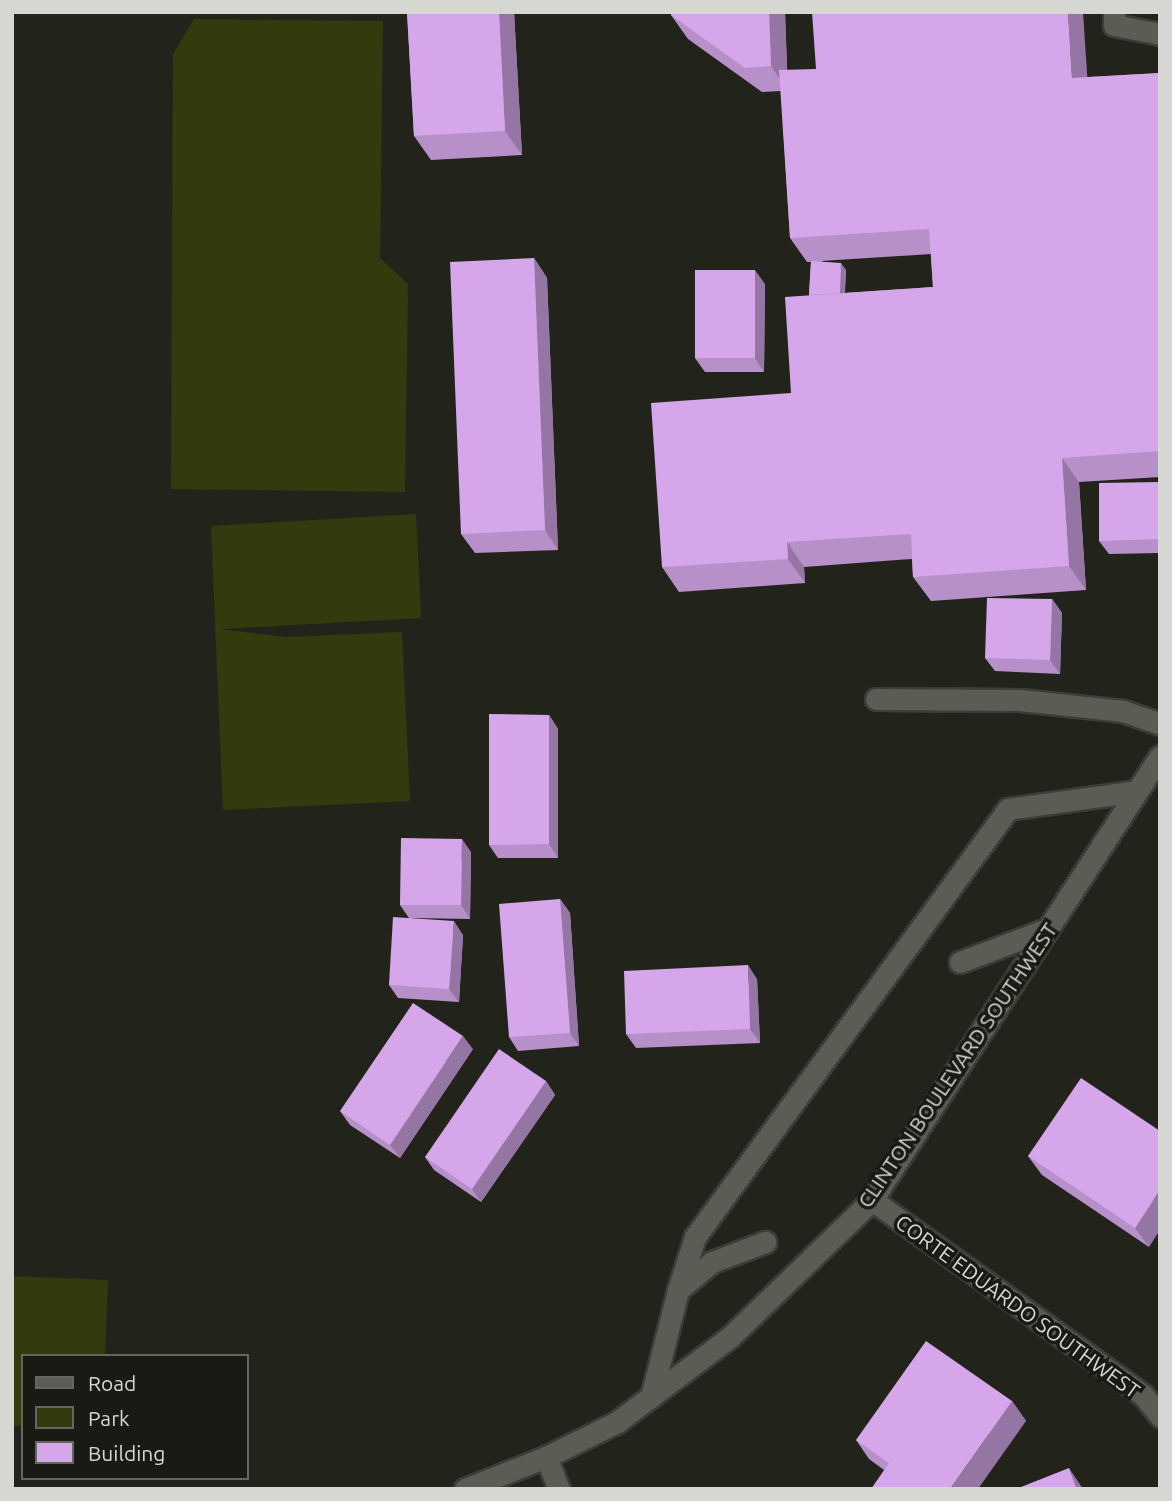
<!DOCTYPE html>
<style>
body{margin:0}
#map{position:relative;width:1172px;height:1501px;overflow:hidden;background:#22241c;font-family:Ubuntu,sans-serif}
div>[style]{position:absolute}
.green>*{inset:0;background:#323b0e}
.roads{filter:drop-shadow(2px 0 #3c3d38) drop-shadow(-2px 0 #3c3d38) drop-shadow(0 2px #3c3d38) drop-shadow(0 -2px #3c3d38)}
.lane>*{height:21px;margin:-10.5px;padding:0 10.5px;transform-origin:10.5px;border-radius:10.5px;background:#5b5d55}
.street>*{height:21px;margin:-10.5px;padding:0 10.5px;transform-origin:10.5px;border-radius:10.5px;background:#5b5d55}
.wall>*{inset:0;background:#b790c9}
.shaded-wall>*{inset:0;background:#9575a4}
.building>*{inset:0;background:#d5a7ea}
span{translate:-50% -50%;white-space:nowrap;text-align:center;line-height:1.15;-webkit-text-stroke:7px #181a13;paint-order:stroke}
.street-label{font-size:21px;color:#d6d7d2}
.frame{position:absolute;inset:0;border:14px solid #d6d7d2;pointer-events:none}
.legend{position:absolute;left:21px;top:1354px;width:228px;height:126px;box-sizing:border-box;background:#181a13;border:2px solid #64665f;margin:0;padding:9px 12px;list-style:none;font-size:21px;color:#d6d7d2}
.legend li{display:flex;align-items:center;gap:14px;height:35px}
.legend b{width:35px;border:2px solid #64665f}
</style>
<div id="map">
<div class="green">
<div style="clip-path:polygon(194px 19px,383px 21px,380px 258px,408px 284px,405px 492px,171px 489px,173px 54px)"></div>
<div style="clip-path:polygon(416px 514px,421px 618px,221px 629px,285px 637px,402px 632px,410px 801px,223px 810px,211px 526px)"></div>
<div style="clip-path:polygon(12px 1276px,108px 1280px,105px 1356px,23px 1356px,23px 1426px,12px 1426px)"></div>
</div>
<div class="roads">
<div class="lane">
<div style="left:1114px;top:12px;width:13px;rotate:90deg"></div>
<div style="left:1114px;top:25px;width:47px;rotate:11.1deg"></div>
<div style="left:876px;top:699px;width:144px;rotate:0.4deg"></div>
<div style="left:1020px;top:700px;width:104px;rotate:6.1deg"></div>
<div style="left:1123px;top:711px;width:39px;rotate:19deg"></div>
<div style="left:960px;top:962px;width:93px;rotate:-20.8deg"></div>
<div style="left:678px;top:1290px;width:56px;rotate:-72.2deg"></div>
<div style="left:695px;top:1237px;width:530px;rotate:-53.82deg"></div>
<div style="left:1008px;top:809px;width:130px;rotate:-7.9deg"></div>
<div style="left:651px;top:1397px;width:110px;rotate:-75.8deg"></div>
<div style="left:678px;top:1290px;width:44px;rotate:-39.5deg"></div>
<div style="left:712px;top:1262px;width:57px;rotate:-20.7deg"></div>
</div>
<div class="street">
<div style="left:872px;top:1200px;width:334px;rotate:35.7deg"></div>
<div style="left:1143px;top:1395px;width:27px;rotate:51deg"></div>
<div style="left:546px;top:1457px;width:35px;rotate:68deg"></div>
<div style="left:465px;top:1489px;width:87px;rotate:-21.6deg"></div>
<div style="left:546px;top:1457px;width:79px;rotate:-26.2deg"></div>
<div style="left:617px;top:1422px;width:141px;rotate:-37deg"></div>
<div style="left:730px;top:1337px;width:197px;rotate:-44deg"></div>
<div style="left:872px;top:1200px;width:529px;rotate:-57.03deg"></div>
</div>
</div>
<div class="wall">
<div style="clip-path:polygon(407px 12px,514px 12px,522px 155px,431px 160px,414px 136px)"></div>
<div style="clip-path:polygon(evenodd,671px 12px,785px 12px,787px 70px,1088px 77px,1160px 73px,1160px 477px,1079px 482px,1086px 590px,931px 601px,913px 577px,912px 559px,804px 567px,805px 583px,679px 592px,662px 567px,791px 393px,809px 295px,811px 262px,807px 262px,790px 238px,781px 91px,762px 92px,688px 39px,671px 15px,671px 12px,931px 254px,933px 287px,845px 293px,846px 270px,821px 261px,931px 254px)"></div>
<div style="clip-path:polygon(534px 258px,547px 278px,558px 550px,475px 553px,461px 534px)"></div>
<div style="clip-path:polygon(765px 284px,764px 372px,705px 372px,695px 358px)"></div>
<div style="clip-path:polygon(1160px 482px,1160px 553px,1109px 554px,1099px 541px)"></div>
<div style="clip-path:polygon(1052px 599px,1062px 613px,1060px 674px,995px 671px,985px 658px)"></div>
<div style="clip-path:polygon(549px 715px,558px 729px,558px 858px,498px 858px,489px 845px)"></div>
<div style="clip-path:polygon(471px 852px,470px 919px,410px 918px,463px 935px,459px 1002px,398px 998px,389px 985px,409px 918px,400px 905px)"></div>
<div style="clip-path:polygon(560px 899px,570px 913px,579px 1046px,518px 1051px,509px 1037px)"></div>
<div style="clip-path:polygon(757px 979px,760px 1043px,636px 1048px,626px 1034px)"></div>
<div style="clip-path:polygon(473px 1049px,400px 1158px,350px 1125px,340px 1111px)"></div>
<div style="clip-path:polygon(546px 1081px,555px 1095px,481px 1202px,434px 1170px,425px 1157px)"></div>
<div style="clip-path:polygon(1160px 1131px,1149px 1247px,1042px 1175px,1028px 1156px)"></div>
<div style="clip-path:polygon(1012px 1401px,1026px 1421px,884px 1470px,869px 1459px,856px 1440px)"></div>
</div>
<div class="shaded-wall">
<div style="clip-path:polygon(499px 12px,514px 12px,522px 155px,505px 131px)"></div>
<div style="clip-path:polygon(769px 12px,785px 12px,788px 91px,771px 66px)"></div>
<div style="clip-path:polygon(1068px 12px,1083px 12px,1089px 103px,1072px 78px)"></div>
<div style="clip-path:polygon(534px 258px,547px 278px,558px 550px,545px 530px)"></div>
<div style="clip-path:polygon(841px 263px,846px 270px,844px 305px,839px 298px)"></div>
<div style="clip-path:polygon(755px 270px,765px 284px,764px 372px,755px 358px)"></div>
<div style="clip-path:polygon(1062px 458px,1079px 482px,1086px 590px,1069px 566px)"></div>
<div style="clip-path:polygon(787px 542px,804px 567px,805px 583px,788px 559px)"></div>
<div style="clip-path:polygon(1052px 599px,1062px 613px,1060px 674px,1050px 660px)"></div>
<div style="clip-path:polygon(549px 715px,558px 729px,558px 858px,549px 844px)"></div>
<div style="clip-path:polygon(462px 839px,471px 852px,470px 919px,461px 905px)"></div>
<div style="clip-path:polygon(560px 899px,570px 913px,579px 1046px,570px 1033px)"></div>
<div style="clip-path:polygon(454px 921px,463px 935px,459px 1002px,449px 989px)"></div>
<div style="clip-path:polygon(748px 965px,757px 979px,760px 1043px,750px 1029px)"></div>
<div style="clip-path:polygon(463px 1036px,473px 1049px,400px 1158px,390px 1145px)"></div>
<div style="clip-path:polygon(546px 1081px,555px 1095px,481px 1202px,472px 1189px)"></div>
<div style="clip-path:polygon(1160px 1190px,1160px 1230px,1149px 1247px,1135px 1228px)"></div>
<div style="clip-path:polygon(1012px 1401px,1026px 1421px,978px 1489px,950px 1489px)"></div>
<div style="clip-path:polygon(1069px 1468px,1083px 1489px,1077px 1489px)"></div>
</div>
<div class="building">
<div style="clip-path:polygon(407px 12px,499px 12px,505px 131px,414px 136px)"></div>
<div style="clip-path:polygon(671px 12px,769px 12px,771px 66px,745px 68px,671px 15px)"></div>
<div style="clip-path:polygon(812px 12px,1068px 12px,1072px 78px,1160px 73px,1160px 451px,1062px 458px,1069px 566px,913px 577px,911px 534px,787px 542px,788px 559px,662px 567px,651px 403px,791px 393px,785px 297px,933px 287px,929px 229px,790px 238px,779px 70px,816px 69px)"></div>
<div style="clip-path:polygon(534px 258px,545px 530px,461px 534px,450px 262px)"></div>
<div style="clip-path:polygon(811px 261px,841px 263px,840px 293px,809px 295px)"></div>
<div style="clip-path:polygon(695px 270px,755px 270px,755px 358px,695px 358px)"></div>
<div style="clip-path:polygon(1160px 482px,1160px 539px,1099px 541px,1099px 483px)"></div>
<div style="clip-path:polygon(987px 598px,1052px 599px,1050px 660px,985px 658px)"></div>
<div style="clip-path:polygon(489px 714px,549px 715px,549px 844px,489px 845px)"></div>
<div style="clip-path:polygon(401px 838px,462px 839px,461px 905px,400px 905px)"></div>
<div style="clip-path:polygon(560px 899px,570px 1033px,509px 1037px,499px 904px)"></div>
<div style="clip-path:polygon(393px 917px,454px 921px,449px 989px,389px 985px)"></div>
<div style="clip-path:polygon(748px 965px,750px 1029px,626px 1034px,624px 971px)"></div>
<div style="clip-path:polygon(413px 1003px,463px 1036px,390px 1145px,340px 1111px)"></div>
<div style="clip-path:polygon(499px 1049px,546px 1081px,472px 1189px,425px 1157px)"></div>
<div style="clip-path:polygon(1081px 1078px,1160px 1131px,1160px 1190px,1135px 1228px,1028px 1156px)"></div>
<div style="clip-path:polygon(926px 1341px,1012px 1401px,950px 1489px,871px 1489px,889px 1463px,856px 1440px)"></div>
<div style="clip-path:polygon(1069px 1468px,1077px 1489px,1016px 1489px)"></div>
</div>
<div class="street-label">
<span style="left:957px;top:1065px;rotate:-56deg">CLINTON BOULEVARD SOUTHWEST</span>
<span style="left:1018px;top:1306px;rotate:36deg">CORTE EDUARDO SOUTHWEST</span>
</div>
<div class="frame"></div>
<ul class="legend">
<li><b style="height:9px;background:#5b5d55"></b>Road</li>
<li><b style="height:19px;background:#323b0e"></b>Park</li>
<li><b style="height:19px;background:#d5a7ea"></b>Building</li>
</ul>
</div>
